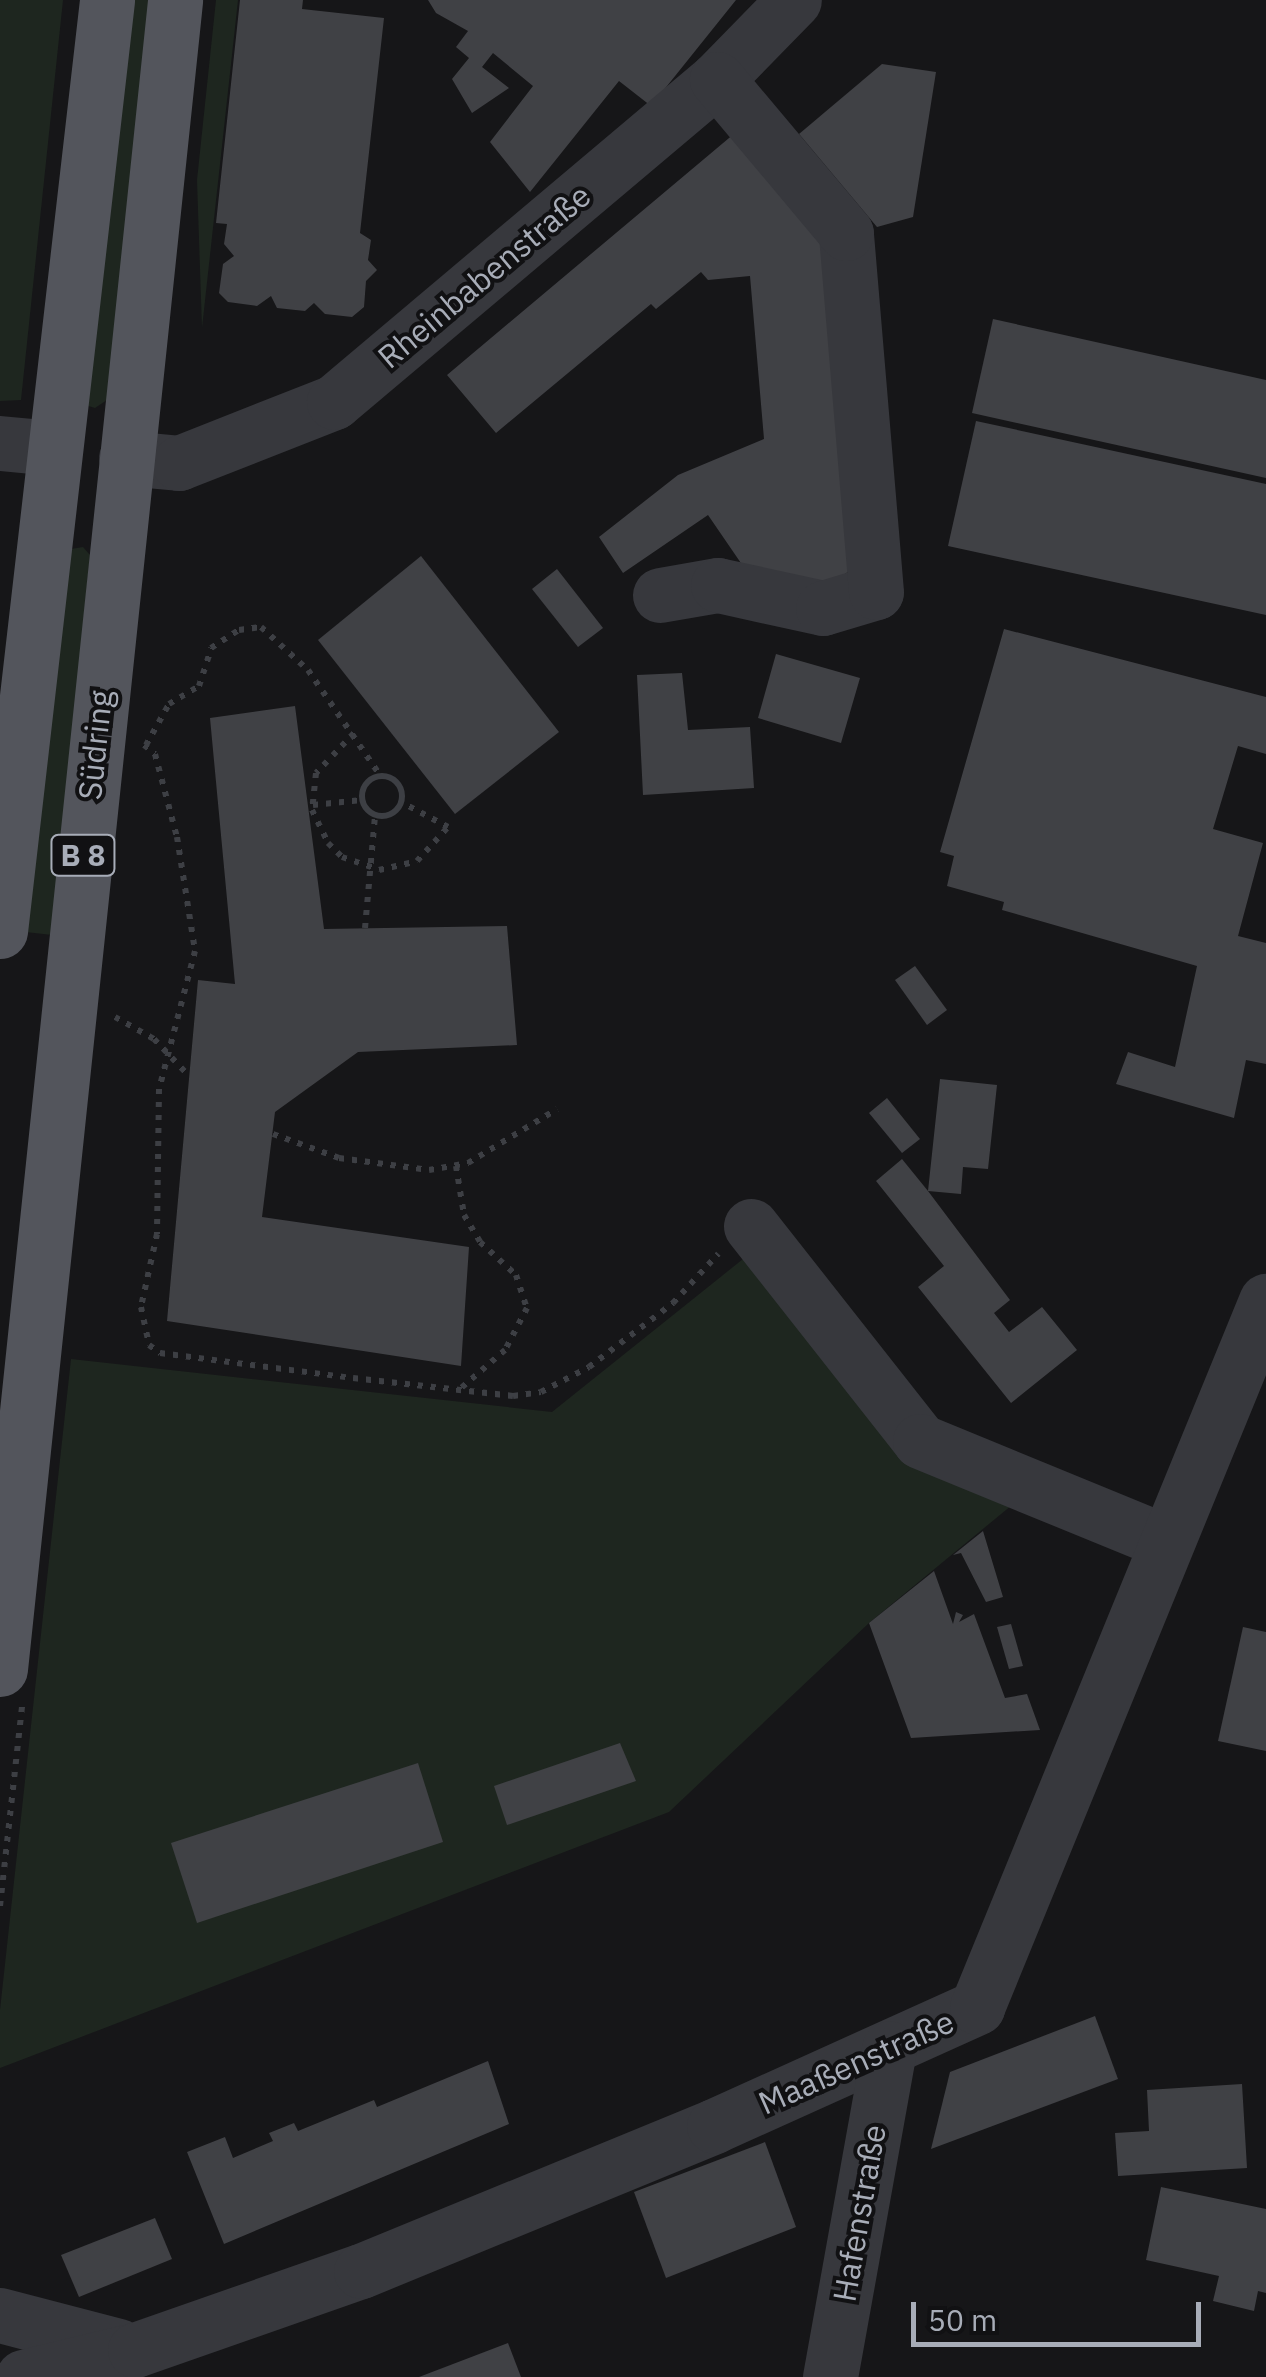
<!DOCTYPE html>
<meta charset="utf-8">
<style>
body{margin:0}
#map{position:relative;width:1266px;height:2377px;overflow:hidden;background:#161618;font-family:"IBM Plex Sans",sans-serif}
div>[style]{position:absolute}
.green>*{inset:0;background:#1e261f}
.building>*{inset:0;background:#404145}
.path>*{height:6px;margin-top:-3px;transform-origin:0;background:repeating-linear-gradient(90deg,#3d3f44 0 5px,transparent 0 13px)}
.path>.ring{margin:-3px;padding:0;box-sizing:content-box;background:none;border:6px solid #3d3f44;border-radius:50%}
.minor>*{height:55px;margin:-27.5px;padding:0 27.5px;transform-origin:27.5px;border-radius:27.5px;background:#37383d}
.major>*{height:55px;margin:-27.5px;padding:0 27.5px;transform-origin:27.5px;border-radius:27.5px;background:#53555c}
span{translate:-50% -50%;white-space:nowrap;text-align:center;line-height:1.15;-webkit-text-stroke:8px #111113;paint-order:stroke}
.shield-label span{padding:2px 8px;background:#111113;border:2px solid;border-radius:8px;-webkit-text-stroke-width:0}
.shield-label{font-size:30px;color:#a8adb8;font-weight:700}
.street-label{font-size:32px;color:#a8adb8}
.scale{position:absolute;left:911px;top:2302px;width:290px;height:45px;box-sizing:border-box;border:5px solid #a8adb8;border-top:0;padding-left:12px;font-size:30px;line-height:35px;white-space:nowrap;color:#a8adb8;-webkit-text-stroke:8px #111113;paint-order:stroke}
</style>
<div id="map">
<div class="green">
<div style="clip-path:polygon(0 0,63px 0,21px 400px,0 401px)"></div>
<div style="clip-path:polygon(126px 0,155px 0,110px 398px,95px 408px,85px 405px)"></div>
<div style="clip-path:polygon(216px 0,238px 0,202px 328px,197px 180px)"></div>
<div style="clip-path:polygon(83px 547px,90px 555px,52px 935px,17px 931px,65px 550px)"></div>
<div style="clip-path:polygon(748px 1255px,1012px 1505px,869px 1623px,669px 1812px,0 2068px,0 2010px,71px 1359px,552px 1412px)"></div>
</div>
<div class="building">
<div style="clip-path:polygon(240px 0,303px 0,302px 9px,384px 18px,360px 233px,371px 240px,368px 260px,377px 270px,366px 281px,364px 307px,352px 317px,325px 314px,314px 303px,305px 311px,277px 308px,271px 296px,257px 306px,228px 302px,219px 293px,223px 264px,234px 256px,224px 244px,227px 224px,216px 223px)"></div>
<div style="clip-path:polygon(428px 0,736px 0,651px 106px,619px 81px,530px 192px,490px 142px,533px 86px,493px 53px,482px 67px,509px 88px,472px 113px,452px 79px,469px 58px,456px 47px,468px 31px,436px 13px)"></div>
<div style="clip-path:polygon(882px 64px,936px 72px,913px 217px,877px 227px,799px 134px)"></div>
<div style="clip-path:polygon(735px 133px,832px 246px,856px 566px,834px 582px,758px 588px,708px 515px,623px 573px,599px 537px,678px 475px,764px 439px,750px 276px,708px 280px,701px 272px,656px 309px,651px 304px,496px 433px,447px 375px)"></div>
<div style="clip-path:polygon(993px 319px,1266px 380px,1266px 478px,972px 413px)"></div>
<div style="clip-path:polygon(976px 421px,1266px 484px,1266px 615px,948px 546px)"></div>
<div style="clip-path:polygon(421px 556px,559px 732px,455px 814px,318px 640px)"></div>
<div style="clip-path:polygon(557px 569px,603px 628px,578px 647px,532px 589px)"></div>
<div style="clip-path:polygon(1004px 629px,1266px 697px,1266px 754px,1238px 746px,1213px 829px,1263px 843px,1238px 936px,1266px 943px,1266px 1064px,1246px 1060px,1234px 1118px,1116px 1084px,1128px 1052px,1175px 1067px,1197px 966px,1002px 910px,1004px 902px,947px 886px,954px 856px,940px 852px)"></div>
<div style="clip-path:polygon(776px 654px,860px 678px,841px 743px,758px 718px)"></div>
<div style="clip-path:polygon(682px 673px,688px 730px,750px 727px,754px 788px,643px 795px,637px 675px)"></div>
<div style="clip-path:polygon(295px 706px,324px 929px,507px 926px,517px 1045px,358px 1052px,275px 1112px,262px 1217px,469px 1247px,461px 1366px,167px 1321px,198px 980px,235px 984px,210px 718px)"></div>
<div style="clip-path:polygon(915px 966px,947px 1010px,927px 1025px,895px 980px)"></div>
<div style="clip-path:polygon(940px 1079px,997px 1085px,988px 1169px,963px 1167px,961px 1194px,928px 1191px,1010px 1300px,994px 1313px,1009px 1332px,1042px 1307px,1077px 1350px,1011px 1403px,918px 1287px,944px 1266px,876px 1181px,902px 1159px,928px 1191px)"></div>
<div style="clip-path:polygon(887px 1098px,920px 1139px,902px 1153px,869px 1113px)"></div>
<div style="clip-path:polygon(983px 1531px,1003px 1597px,986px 1602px,961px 1553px,953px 1555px)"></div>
<div style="clip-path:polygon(934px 1571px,953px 1624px,956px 1612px,963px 1615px,959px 1622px,974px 1614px,1005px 1698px,1027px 1694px,1040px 1730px,911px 1738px,869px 1623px)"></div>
<div style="clip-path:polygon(1011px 1624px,1023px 1666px,1009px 1669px,997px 1627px)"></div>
<div style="clip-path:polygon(1243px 1627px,1266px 1632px,1266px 1751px,1218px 1741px)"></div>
<div style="clip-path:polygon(620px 1743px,636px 1781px,507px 1825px,494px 1786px)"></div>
<div style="clip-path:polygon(418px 1763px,443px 1842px,197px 1923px,171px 1843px)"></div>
<div style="clip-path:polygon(1095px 2016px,1118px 2079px,931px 2149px,950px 2072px)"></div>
<div style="clip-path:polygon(488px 2061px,509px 2124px,224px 2244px,187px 2152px,225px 2137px,233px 2158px,273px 2141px,269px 2133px,294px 2123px,298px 2131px,374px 2100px,377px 2107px)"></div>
<div style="clip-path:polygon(1242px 2084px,1247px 2168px,1118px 2176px,1115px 2133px,1149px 2131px,1147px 2090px)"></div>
<div style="clip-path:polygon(765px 2142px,796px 2227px,666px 2278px,634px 2192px)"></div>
<div style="clip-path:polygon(1161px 2187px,1266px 2209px,1266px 2293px,1258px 2291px,1254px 2311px,1213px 2301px,1219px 2276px,1146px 2260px)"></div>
<div style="clip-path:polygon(155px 2218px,172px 2259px,79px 2297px,61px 2255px)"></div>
<div style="clip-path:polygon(508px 2343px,521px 2377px,419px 2377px)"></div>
</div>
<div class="path">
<div style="left:354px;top:733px;width:55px;rotate:133.5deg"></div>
<div style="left:316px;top:773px;width:37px;rotate:96deg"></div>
<div style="left:312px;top:810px;width:37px;rotate:64deg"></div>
<div style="left:328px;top:843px;width:20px;rotate:45deg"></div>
<div style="left:342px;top:857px;width:39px;rotate:19deg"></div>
<div style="left:379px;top:870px;width:39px;rotate:-13deg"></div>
<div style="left:417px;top:861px;width:46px;rotate:-47.6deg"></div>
<div style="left:448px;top:827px;width:53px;rotate:-152deg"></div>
<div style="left:144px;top:745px;width:14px;rotate:39deg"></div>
<div style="left:155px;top:754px;width:86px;rotate:75.2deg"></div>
<div style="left:177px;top:837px;width:115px;rotate:81deg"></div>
<div style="left:195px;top:951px;width:143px;rotate:104.6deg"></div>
<div style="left:159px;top:1089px;width:145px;rotate:90.8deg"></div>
<div style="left:157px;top:1234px;width:75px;rotate:102.4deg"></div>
<div style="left:141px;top:1307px;width:39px;rotate:78deg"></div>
<div style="left:149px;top:1345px;width:14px;rotate:36deg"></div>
<div style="left:160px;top:1353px;width:195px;rotate:7.4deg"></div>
<div style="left:353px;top:1378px;width:161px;rotate:6.4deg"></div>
<div style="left:513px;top:1396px;width:28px;rotate:-8deg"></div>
<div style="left:541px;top:1392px;width:54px;rotate:-27.5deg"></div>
<div style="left:589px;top:1367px;width:106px;rotate:-37.3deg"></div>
<div style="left:673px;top:1303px;width:67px;rotate:-47.4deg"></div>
<div style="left:146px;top:745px;width:47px;rotate:-60.7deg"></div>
<div style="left:169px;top:704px;width:35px;rotate:-31deg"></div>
<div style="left:199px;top:686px;width:40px;rotate:-72deg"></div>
<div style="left:211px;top:648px;width:33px;rotate:-33deg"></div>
<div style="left:239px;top:630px;width:22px;rotate:-8deg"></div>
<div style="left:261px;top:627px;width:64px;rotate:42.5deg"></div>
<div style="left:308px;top:670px;width:127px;rotate:55.6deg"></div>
<div class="ring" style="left:362px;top:776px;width:34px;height:34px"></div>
<div style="left:313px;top:805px;width:49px;rotate:-5.8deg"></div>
<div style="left:365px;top:928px;width:113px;rotate:-84.9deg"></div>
<div style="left:115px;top:1017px;width:45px;rotate:29.4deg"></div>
<div style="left:154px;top:1039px;width:51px;rotate:46.6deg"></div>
<div style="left:273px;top:1134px;width:70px;rotate:20deg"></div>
<div style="left:339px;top:1158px;width:91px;rotate:7.6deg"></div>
<div style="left:429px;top:1170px;width:40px;rotate:-10deg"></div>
<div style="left:468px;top:1163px;width:104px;rotate:-31.2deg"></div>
<div style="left:456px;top:1166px;width:50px;rotate:80.7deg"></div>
<div style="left:464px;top:1215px;width:31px;rotate:59deg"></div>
<div style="left:480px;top:1242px;width:49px;rotate:42.5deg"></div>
<div style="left:516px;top:1275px;width:35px;rotate:72deg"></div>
<div style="left:527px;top:1308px;width:47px;rotate:117.6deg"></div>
<div style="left:505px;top:1350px;width:60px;rotate:139.1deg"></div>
<div style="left:0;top:1906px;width:201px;rotate:-83.7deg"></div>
</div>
<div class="minor">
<div style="left:0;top:443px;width:52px;rotate:5.5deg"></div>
<div style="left:126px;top:458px;width:53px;rotate:5.4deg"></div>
<div style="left:179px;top:463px;width:167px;rotate:-21.5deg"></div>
<div style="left:334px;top:402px;width:501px;rotate:-40.14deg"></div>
<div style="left:717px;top:79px;width:110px;rotate:-45.7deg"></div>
<div style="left:660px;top:595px;width:59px;rotate:-9.8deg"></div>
<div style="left:718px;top:585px;width:107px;rotate:12.4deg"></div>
<div style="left:823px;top:608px;width:55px;rotate:-16.8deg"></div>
<div style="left:876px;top:592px;width:360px;rotate:-94.8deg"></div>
<div style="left:846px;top:233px;width:201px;rotate:-130deg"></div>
<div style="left:751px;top:1226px;width:273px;rotate:51.8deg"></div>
<div style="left:920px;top:1441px;width:264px;rotate:22.3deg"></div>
<div style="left:0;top:2315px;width:122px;rotate:14.7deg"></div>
<div style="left:23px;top:2377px;width:115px;rotate:-13.6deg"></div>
<div style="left:135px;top:2350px;width:239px;rotate:-19.3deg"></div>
<div style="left:361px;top:2271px;width:382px;rotate:-22.3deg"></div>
<div style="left:714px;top:2126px;width:289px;rotate:-24.3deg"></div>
<div style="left:977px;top:2007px;width:763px;rotate:-67.74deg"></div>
<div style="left:830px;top:2377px;width:334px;rotate:-79.8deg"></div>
</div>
<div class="major">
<div style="left:0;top:931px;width:937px;rotate:-83.44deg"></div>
<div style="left:0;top:1669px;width:1678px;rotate:-84.01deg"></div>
</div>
<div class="shield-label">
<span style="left:83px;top:855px">B 8</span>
</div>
<div class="street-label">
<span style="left:484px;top:276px;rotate:-40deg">Rheinbabenstraße</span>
<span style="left:95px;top:745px;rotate:-84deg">Südring</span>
<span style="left:856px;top:2062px;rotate:-24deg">Maaßenstraße</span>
<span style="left:859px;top:2213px;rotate:-80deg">Hafenstraße</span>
</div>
<div class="scale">50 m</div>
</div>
